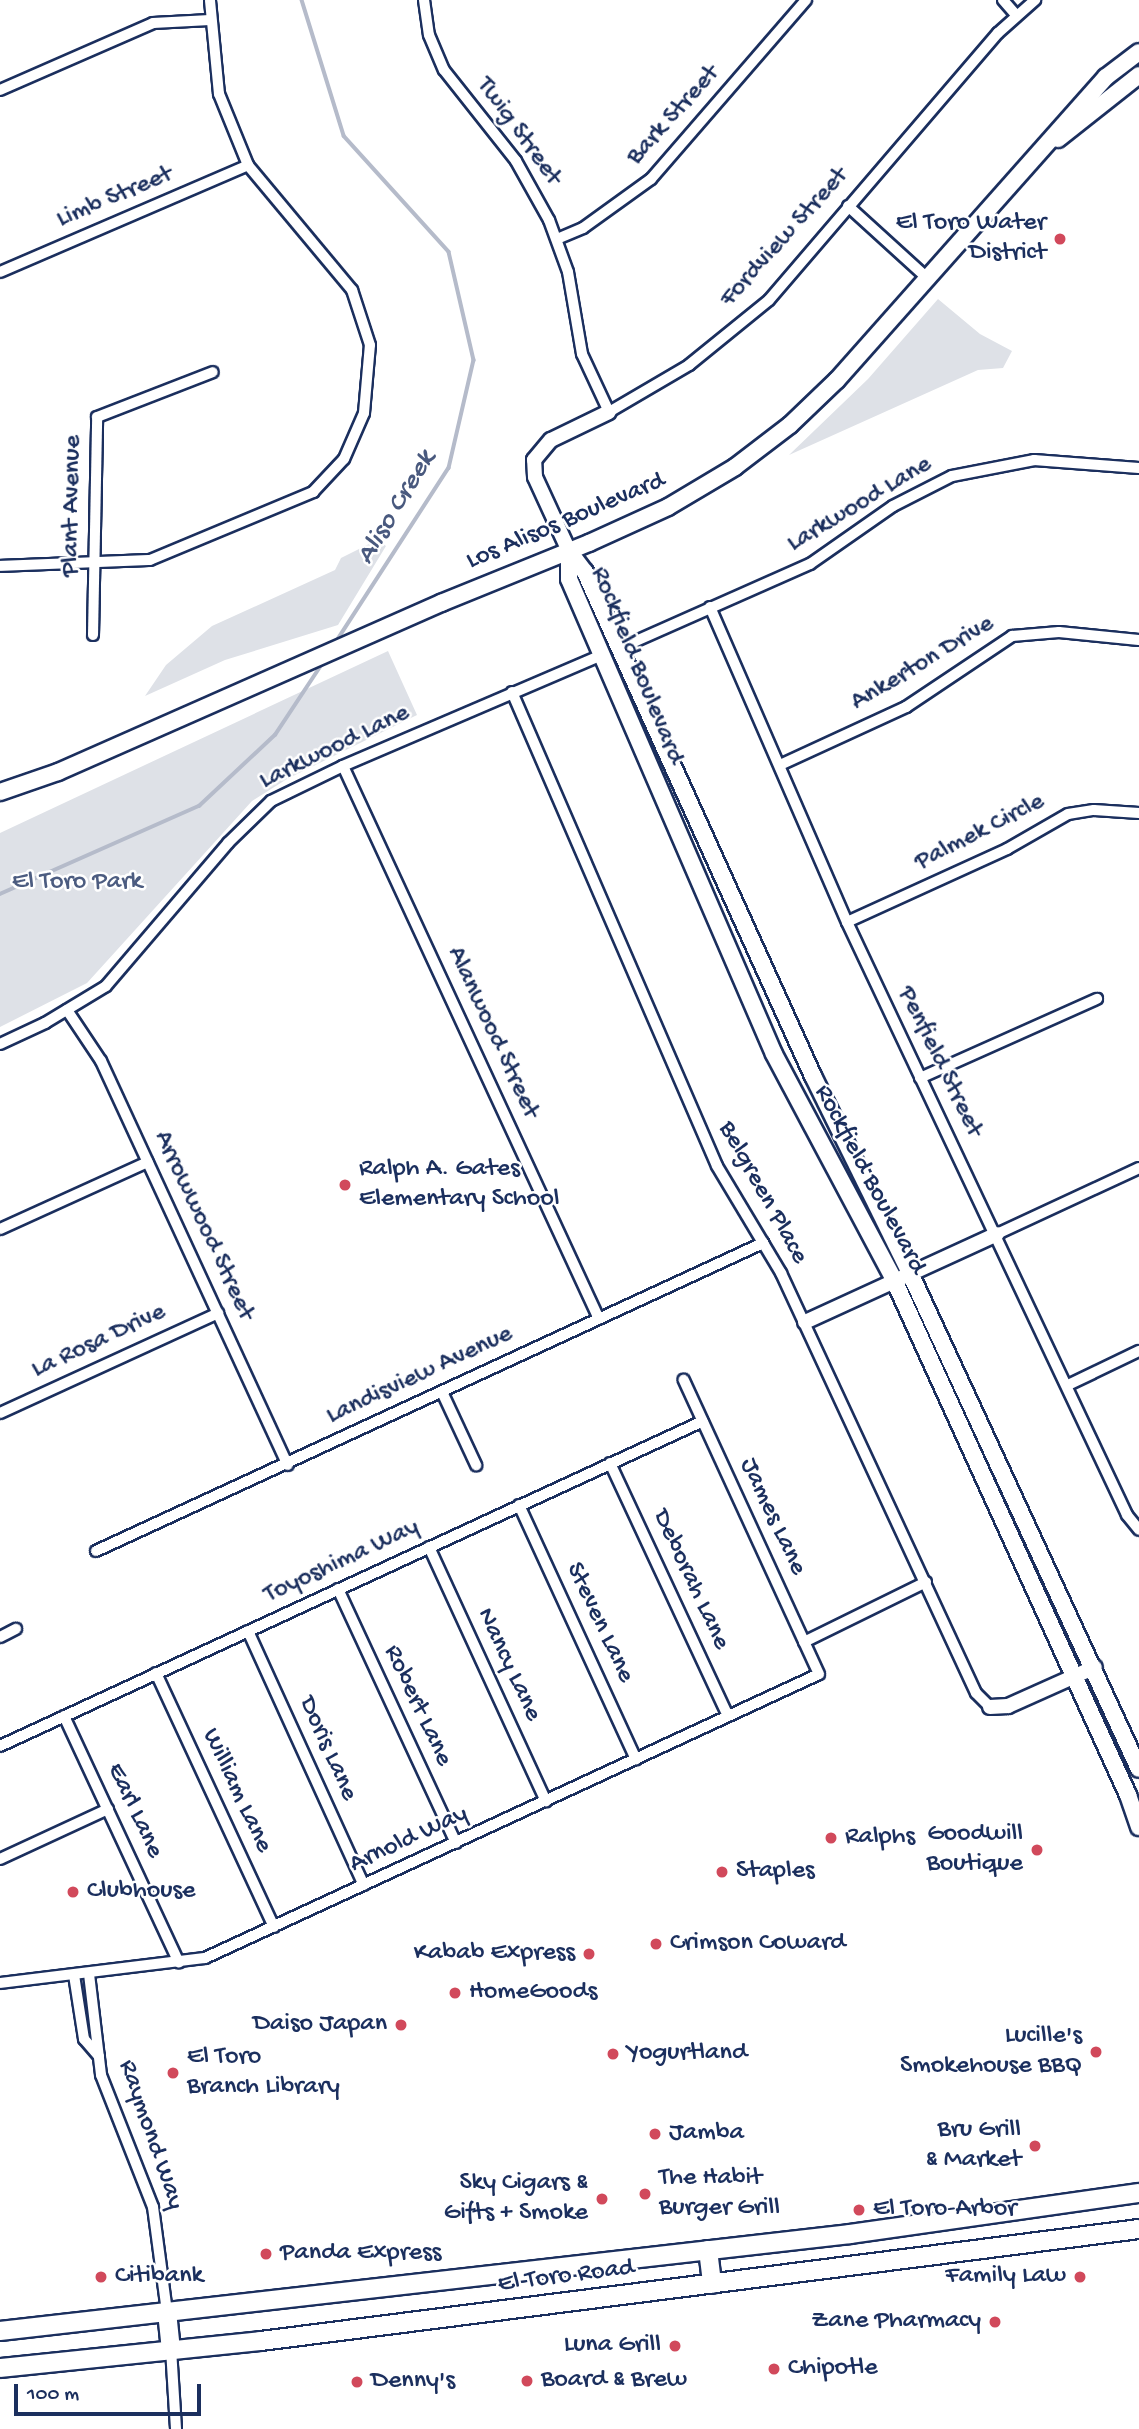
<!DOCTYPE html>
<style>
body{margin:0}
#map{position:relative;width:1139px;height:2429px;overflow:hidden;background:#fff;font-family:"Gochi Hand",sans-serif}
div>[style]{position:absolute}
.green>*{inset:0;background:#dee1e7}
.stream>*{height:3.5px;margin:-1.75px;padding:0 1.75px;transform-origin:1.75px;border-radius:1.75px;background:#b5bbca}
.roads{filter:drop-shadow(2px 0 #1b2f5e) drop-shadow(-2px 0 #1b2f5e) drop-shadow(0 2px #1b2f5e) drop-shadow(0 -2px #1b2f5e)}
.minor>*{height:10px;margin:-5px;padding:0 5px;transform-origin:5px;border-radius:5px;background:#fff}
.tertiary>*{height:14px;margin:-7px;padding:0 7px;transform-origin:7px;border-radius:7px;background:#fff}
.secondary>*{height:16px;margin:-8px;padding:0 8px;transform-origin:8px;border-radius:8px;background:#fff}
.primary>*{height:18px;margin:-9px;padding:0 9px;transform-origin:9px;border-radius:9px;background:#fff}
.dots>*{width:19px;height:19px;translate:-50% -50%;box-sizing:border-box;border:4px solid #fff;border-radius:50%}
span{translate:-50% -50%;white-space:nowrap;text-align:center;line-height:1.15;-webkit-text-stroke:5px #fff;paint-order:stroke}
.street-label{font-size:26px;color:#1b2f5e}
.poi-label{font-size:26px;color:#1b2f5e}
.right{translate:-100% -50%;text-align:right}
.left{translate:0 -50%;text-align:left}
.park-label{font-size:26px;color:#4c5c80}
.water-label{font-size:28px;color:#49597e;font-style:italic}
.scale{position:absolute;left:14px;top:2384px;width:187px;height:32px;box-sizing:border-box;border:4px solid #1b2f5e;border-top:0;padding-left:9px;font-size:21px;line-height:24px;white-space:nowrap;color:#1b2f5e;-webkit-text-stroke:5px #fff;paint-order:stroke}
</style>
<div id="map">
<div class="green">
<div style="clip-path:polygon(938px 299px,980px 334px,1012px 351px,1003px 368px,978px 370px,789px 455px,868px 379px)"></div>
<div style="clip-path:polygon(377px 540px,386px 546px,338px 625px,225px 660px,145px 696px,166px 665px,212px 626px,335px 570px,341px 558px)"></div>
<div style="clip-path:polygon(388px 651px,417px 715px,287px 779px,252px 801px,87px 983px,0 1027px,0 833px)"></div>
</div>
<div class="stream">
<div style="left:302px;top:0;width:142px;rotate:72.8deg"></div>
<div style="left:344px;top:136px;width:156px;rotate:47.8deg"></div>
<div style="left:449px;top:252px;width:111px;rotate:77deg"></div>
<div style="left:474px;top:360px;width:111px;rotate:103deg"></div>
<div style="left:449px;top:468px;width:208px;rotate:122.9deg"></div>
<div style="left:0;top:894px;width:218px;rotate:-23.9deg"></div>
<div style="left:199px;top:806px;width:104px;rotate:-43.1deg"></div>
<div style="left:275px;top:735px;width:89px;rotate:-56.5deg"></div>
</div>
<div class="roads">
<div class="minor">
<div style="left:424px;top:0;width:35px;rotate:82deg"></div>
<div style="left:429px;top:35px;width:38px;rotate:67deg"></div>
<div style="left:444px;top:70px;width:116px;rotate:51.6deg"></div>
<div style="left:516px;top:161px;width:68px;rotate:60.8deg"></div>
<div style="left:549px;top:220px;width:55px;rotate:69.9deg"></div>
<div style="left:568px;top:272px;width:83px;rotate:80.3deg"></div>
<div style="left:582px;top:354px;width:64px;rotate:65deg"></div>
<div style="left:609px;top:412px;width:93px;rotate:-30.4deg"></div>
<div style="left:689px;top:365px;width:103px;rotate:-39.1deg"></div>
<div style="left:769px;top:300px;width:352px;rotate:-49.4deg"></div>
<div style="left:998px;top:33px;width:50px;rotate:-41.7deg"></div>
<div style="left:1003px;top:0;width:20px;rotate:49deg"></div>
<div style="left:0;top:90px;width:167px;rotate:-23.6deg"></div>
<div style="left:153px;top:23px;width:57px;rotate:-3deg"></div>
<div style="left:848px;top:206px;width:107px;rotate:42.3deg"></div>
<div style="left:557px;top:239px;width:28px;rotate:-23deg"></div>
<div style="left:583px;top:228px;width:84px;rotate:-35.8deg"></div>
<div style="left:651px;top:179px;width:237px;rotate:-49.1deg"></div>
<div style="left:0;top:272px;width:270px;rotate:-23.3deg"></div>
<div style="left:0;top:566px;width:150px;rotate:-2.3deg"></div>
<div style="left:150px;top:560px;width:177px;rotate:-22.6deg"></div>
<div style="left:313px;top:492px;width:45px;rotate:-46.8deg"></div>
<div style="left:344px;top:459px;width:50px;rotate:-66.5deg"></div>
<div style="left:364px;top:413px;width:68px;rotate:-85deg"></div>
<div style="left:370px;top:345px;width:58px;rotate:-108.1deg"></div>
<div style="left:352px;top:290px;width:163px;rotate:-129.8deg"></div>
<div style="left:248px;top:165px;width:77px;rotate:-112.2deg"></div>
<div style="left:219px;top:94px;width:94px;rotate:-95.5deg"></div>
<div style="left:710px;top:607px;width:344px;rotate:66.5deg"></div>
<div style="left:847px;top:922px;width:656px;rotate:64.72deg"></div>
<div style="left:1127px;top:1515px;width:19px;rotate:51deg"></div>
<div style="left:93px;top:635px;width:218px;rotate:-88.9deg"></div>
<div style="left:97px;top:417px;width:124px;rotate:-21.2deg"></div>
<div style="left:618px;top:649px;width:210px;rotate:-23.9deg"></div>
<div style="left:810px;top:564px;width:101px;rotate:-34.9deg"></div>
<div style="left:893px;top:506px;width:66px;rotate:-27deg"></div>
<div style="left:952px;top:476px;width:84px;rotate:-11deg"></div>
<div style="left:1034px;top:460px;width:105px;rotate:4.4deg"></div>
<div style="left:512px;top:692px;width:516px;rotate:66.61deg"></div>
<div style="left:717px;top:1166px;width:125px;rotate:59.1deg"></div>
<div style="left:781px;top:1273px;width:463px;rotate:65.1deg"></div>
<div style="left:976px;top:1693px;width:20px;rotate:45deg"></div>
<div style="left:780px;top:765px;width:139px;rotate:-24.7deg"></div>
<div style="left:906px;top:707px;width:128px;rotate:-33.8deg"></div>
<div style="left:1012px;top:636px;width:47px;rotate:-4.9deg"></div>
<div style="left:1059px;top:632px;width:80px;rotate:5.7deg"></div>
<div style="left:343px;top:766px;width:609px;rotate:65.16deg"></div>
<div style="left:847px;top:922px;width:176px;rotate:-24.5deg"></div>
<div style="left:1007px;top:849px;width:70px;rotate:-29.8deg"></div>
<div style="left:1068px;top:814px;width:26px;rotate:-9deg"></div>
<div style="left:1094px;top:810px;width:45px;rotate:3.8deg"></div>
<div style="left:67px;top:1010px;width:61px;rotate:56.3deg"></div>
<div style="left:101px;top:1061px;width:445px;rotate:65.2deg"></div>
<div style="left:0;top:1044px;width:50px;rotate:-25deg"></div>
<div style="left:45px;top:1023px;width:71px;rotate:-31.2deg"></div>
<div style="left:106px;top:986px;width:188px;rotate:-49.5deg"></div>
<div style="left:228px;top:843px;width:60px;rotate:-44.3deg"></div>
<div style="left:271px;top:801px;width:80px;rotate:-25.9deg"></div>
<div style="left:343px;top:766px;width:282px;rotate:-23.2deg"></div>
<div style="left:920px;top:1078px;width:194px;rotate:-24.1deg"></div>
<div style="left:0;top:1229px;width:162px;rotate:-24.4deg"></div>
<div style="left:997px;top:1234px;width:157px;rotate:-24.9deg"></div>
<div style="left:1068px;top:1385px;width:79px;rotate:-25.6deg"></div>
<div style="left:442px;top:1392px;width:81px;rotate:65deg"></div>
<div style="left:0;top:1413px;width:240px;rotate:-24.6deg"></div>
<div style="left:610px;top:1463px;width:279px;rotate:65deg"></div>
<div style="left:519px;top:1505px;width:280px;rotate:65.3deg"></div>
<div style="left:429px;top:1547px;width:280px;rotate:65.3deg"></div>
<div style="left:96px;top:1551px;width:735px;rotate:-24.79deg"></div>
<div style="left:338px;top:1589px;width:280px;rotate:65.1deg"></div>
<div style="left:248px;top:1631px;width:279px;rotate:65.5deg"></div>
<div style="left:0;top:1637px;width:18px;rotate:-27deg"></div>
<div style="left:804px;top:1642px;width:136px;rotate:-26.2deg"></div>
<div style="left:156px;top:1673px;width:280px;rotate:65.1deg"></div>
<div style="left:64px;top:1716px;width:272px;rotate:65deg"></div>
<div style="left:0;top:1746px;width:774px;rotate:-24.81deg"></div>
<div style="left:0;top:1859px;width:119px;rotate:-24.8deg"></div>
<div style="left:89px;top:1974px;width:102px;rotate:83.2deg"></div>
<div style="left:101px;top:2075px;width:142px;rotate:68.5deg"></div>
<div style="left:153px;top:2207px;width:106px;rotate:82.4deg"></div>
<div style="left:74px;top:1975px;width:65px;rotate:81.1deg"></div>
<div style="left:84px;top:2039px;width:23px;rotate:49deg"></div>
<div style="left:0;top:1983px;width:207px;rotate:-7deg"></div>
<div style="left:205px;top:1958px;width:676px;rotate:-24.82deg"></div>
<div style="left:819px;top:1674px;width:324px;rotate:-114.7deg"></div>
<div style="left:171px;top:2349px;width:80px;rotate:86.4deg"></div>
</div>
<div class="tertiary">
<div style="left:569px;top:551px;width:81px;rotate:-114.7deg"></div>
<div style="left:535px;top:477px;width:17px;rotate:-93deg"></div>
<div style="left:534px;top:460px;width:26px;rotate:-50deg"></div>
<div style="left:551px;top:440px;width:64px;rotate:-25.8deg"></div>
<div style="left:805px;top:1322px;width:211px;rotate:-24.6deg"></div>
<div style="left:990px;top:1707px;width:18px;rotate:-3deg"></div>
<div style="left:1008px;top:1706px;width:95px;rotate:-24.1deg"></div>
</div>
<div class="secondary">
<div style="left:1058px;top:139px;width:103px;rotate:-38.3deg"></div>
<div style="left:569px;top:551px;width:28px;rotate:90deg"></div>
<div style="left:569px;top:579px;width:517px;rotate:66.66deg"></div>
<div style="left:774px;top:1054px;width:256px;rotate:62deg"></div>
<div style="left:894px;top:1280px;width:566px;rotate:65.56deg"></div>
<div style="left:1128px;top:1795px;width:34px;rotate:71deg"></div>
<div style="left:569px;top:551px;width:26px;rotate:53deg"></div>
<div style="left:585px;top:572px;width:553px;rotate:65.66deg"></div>
<div style="left:813px;top:1076px;width:220px;rotate:63.8deg"></div>
<div style="left:910px;top:1273px;width:546px;rotate:65.22deg"></div>
<div style="left:0;top:792px;width:61px;rotate:-19deg"></div>
<div style="left:58px;top:772px;width:419px;rotate:-23.8deg"></div>
<div style="left:441px;top:603px;width:160px;rotate:-22.1deg"></div>
<div style="left:589px;top:543px;width:87px;rotate:-24.5deg"></div>
<div style="left:668px;top:507px;width:78px;rotate:-30.8deg"></div>
<div style="left:735px;top:467px;width:69px;rotate:-37.4deg"></div>
<div style="left:790px;top:425px;width:65px;rotate:-43.8deg"></div>
<div style="left:837px;top:380px;width:405px;rotate:-48.4deg"></div>
<div style="left:1106px;top:77px;width:41px;rotate:-37.1deg"></div>
</div>
<div class="primary">
<div style="left:708px;top:2250px;width:34px;rotate:83deg"></div>
<div style="left:167px;top:2312px;width:37px;rotate:84deg"></div>
<div style="left:0;top:2331px;width:856px;rotate:-6.51deg"></div>
<div style="left:850px;top:2234px;width:292px;rotate:-8.1deg"></div>
<div style="left:0;top:2368px;width:262px;rotate:-5.9deg"></div>
<div style="left:261px;top:2341px;width:885px;rotate:-7.27deg"></div>
</div>
</div>
<div class="dots">
<div style="left:1060px;top:239px;background:#d1495b"></div>
<div style="left:345px;top:1185px;background:#d1495b"></div>
<div style="left:831px;top:1838px;background:#d1495b"></div>
<div style="left:1037px;top:1850px;background:#d1495b"></div>
<div style="left:722px;top:1872px;background:#d1495b"></div>
<div style="left:73px;top:1892px;background:#d1495b"></div>
<div style="left:656px;top:1944px;background:#d1495b"></div>
<div style="left:589px;top:1954px;background:#d1495b"></div>
<div style="left:455px;top:1993px;background:#d1495b"></div>
<div style="left:401px;top:2025px;background:#d1495b"></div>
<div style="left:1096px;top:2052px;background:#d1495b"></div>
<div style="left:613px;top:2054px;background:#d1495b"></div>
<div style="left:173px;top:2073px;background:#d1495b"></div>
<div style="left:655px;top:2134px;background:#d1495b"></div>
<div style="left:1035px;top:2146px;background:#d1495b"></div>
<div style="left:645px;top:2194px;background:#d1495b"></div>
<div style="left:602px;top:2199px;background:#d1495b"></div>
<div style="left:859px;top:2210px;background:#d1495b"></div>
<div style="left:266px;top:2254px;background:#d1495b"></div>
<div style="left:101px;top:2277px;background:#d1495b"></div>
<div style="left:1080px;top:2277px;background:#d1495b"></div>
<div style="left:995px;top:2322px;background:#d1495b"></div>
<div style="left:675px;top:2346px;background:#d1495b"></div>
<div style="left:774px;top:2369px;background:#d1495b"></div>
<div style="left:527px;top:2381px;background:#d1495b"></div>
<div style="left:357px;top:2382px;background:#d1495b"></div>
</div>
<div class="street-label">
<span style="left:674px;top:116px;rotate:-48deg">Bark Street</span>
<span style="left:518px;top:132px;rotate:54deg">Twig Street</span>
<span style="left:115px;top:198px;rotate:-23deg">Limb Street</span>
<span style="left:785px;top:238px;rotate:-48deg">Fordview Street</span>
<span style="left:860px;top:505px;rotate:-31deg">Larkwood Lane</span>
<span style="left:73px;top:506px;rotate:-89deg">Plant Avenue</span>
<span style="left:566px;top:522px;rotate:-23deg">Los Alisos Boulevard</span>
<span style="left:923px;top:664px;rotate:-31deg">Ankerton Drive</span>
<span style="left:636px;top:666px;rotate:68deg">Rockfield Boulevard</span>
<span style="left:335px;top:748px;rotate:-26deg">Larkwood Lane</span>
<span style="left:980px;top:833px;rotate:-27deg">Palmek Circle</span>
<span style="left:492px;top:1033px;rotate:65deg">Alanwood Street</span>
<span style="left:939px;top:1062px;rotate:64deg">Penfield Street</span>
<span style="left:869px;top:1180px;rotate:62deg">Rockfield Boulevard</span>
<span style="left:762px;top:1193px;rotate:61deg">Belgreen Place</span>
<span style="left:203px;top:1226px;rotate:65deg">Arrowwood Street</span>
<span style="left:99px;top:1342px;rotate:-25deg">La Rosa Drive</span>
<span style="left:420px;top:1376px;rotate:-25deg">Landisview Avenue</span>
<span style="left:772px;top:1517px;rotate:65deg">James Lane</span>
<span style="left:342px;top:1562px;rotate:-25deg">Toyoshima Way</span>
<span style="left:690px;top:1580px;rotate:65deg">Deborah Lane</span>
<span style="left:599px;top:1623px;rotate:65deg">Steven Lane</span>
<span style="left:508px;top:1665px;rotate:65deg">Nancy Lane</span>
<span style="left:417px;top:1706px;rotate:65deg">Robert Lane</span>
<span style="left:327px;top:1749px;rotate:66deg">Doris Lane</span>
<span style="left:236px;top:1791px;rotate:65deg">William Lane</span>
<span style="left:134px;top:1811px;rotate:65deg">Earl Lane</span>
<span style="left:409px;top:1840px;rotate:-25deg">Arnold Way</span>
<span style="left:150px;top:2135px;rotate:71deg">Raymond Way</span>
<span style="left:566px;top:2277px;rotate:-7deg">El Toro Road</span>
</div>
<div class="poi-label">
<span class="right" style="left:1046px;top:239px">El Toro Water<br>District</span>
<span class="left" style="left:359px;top:1185px">Ralph A. Gates<br>Elementary School</span>
<span class="right" style="left:1023px;top:1850px">Goodwill<br>Boutique</span>
<span class="left" style="left:845px;top:1838px">Ralphs</span>
<span class="left" style="left:736px;top:1872px">Staples</span>
<span class="left" style="left:87px;top:1892px">Clubhouse</span>
<span class="left" style="left:670px;top:1944px">Crimson Coward</span>
<span class="right" style="left:575px;top:1954px">Kabab Express</span>
<span class="left" style="left:469px;top:1993px">HomeGoods</span>
<span class="right" style="left:387px;top:2025px">Daiso Japan</span>
<span class="right" style="left:1082px;top:2052px">Lucille's<br>Smokehouse BBQ</span>
<span class="left" style="left:627px;top:2054px">Yogurtland</span>
<span class="left" style="left:187px;top:2073px">El Toro<br>Branch Library</span>
<span class="right" style="left:1021px;top:2146px">Bru Grill<br>&amp; Market</span>
<span class="left" style="left:669px;top:2134px">Jamba</span>
<span class="left" style="left:659px;top:2194px">The Habit<br>Burger Grill</span>
<span class="right" style="left:588px;top:2199px">Sky Cigars &amp;<br>Gifts + Smoke</span>
<span class="left" style="left:873px;top:2210px">El Toro-Arbor</span>
<span class="left" style="left:280px;top:2254px">Panda Express</span>
<span class="left" style="left:115px;top:2277px">Citibank</span>
<span class="right" style="left:1066px;top:2277px">Family Law</span>
<span class="right" style="left:981px;top:2322px">Zane Pharmacy</span>
<span class="right" style="left:661px;top:2346px">Luna Grill</span>
<span class="left" style="left:788px;top:2369px">Chipotle</span>
<span class="left" style="left:541px;top:2381px">Board &amp; Brew</span>
<span class="left" style="left:371px;top:2382px">Denny's</span>
</div>
<div class="park-label">
<span style="left:77px;top:883px">El Toro Park</span>
</div>
<div class="water-label">
<span style="left:397px;top:508px;rotate:-59deg">Aliso Creek</span>
</div>
<div class="scale">100 m</div>
</div>
